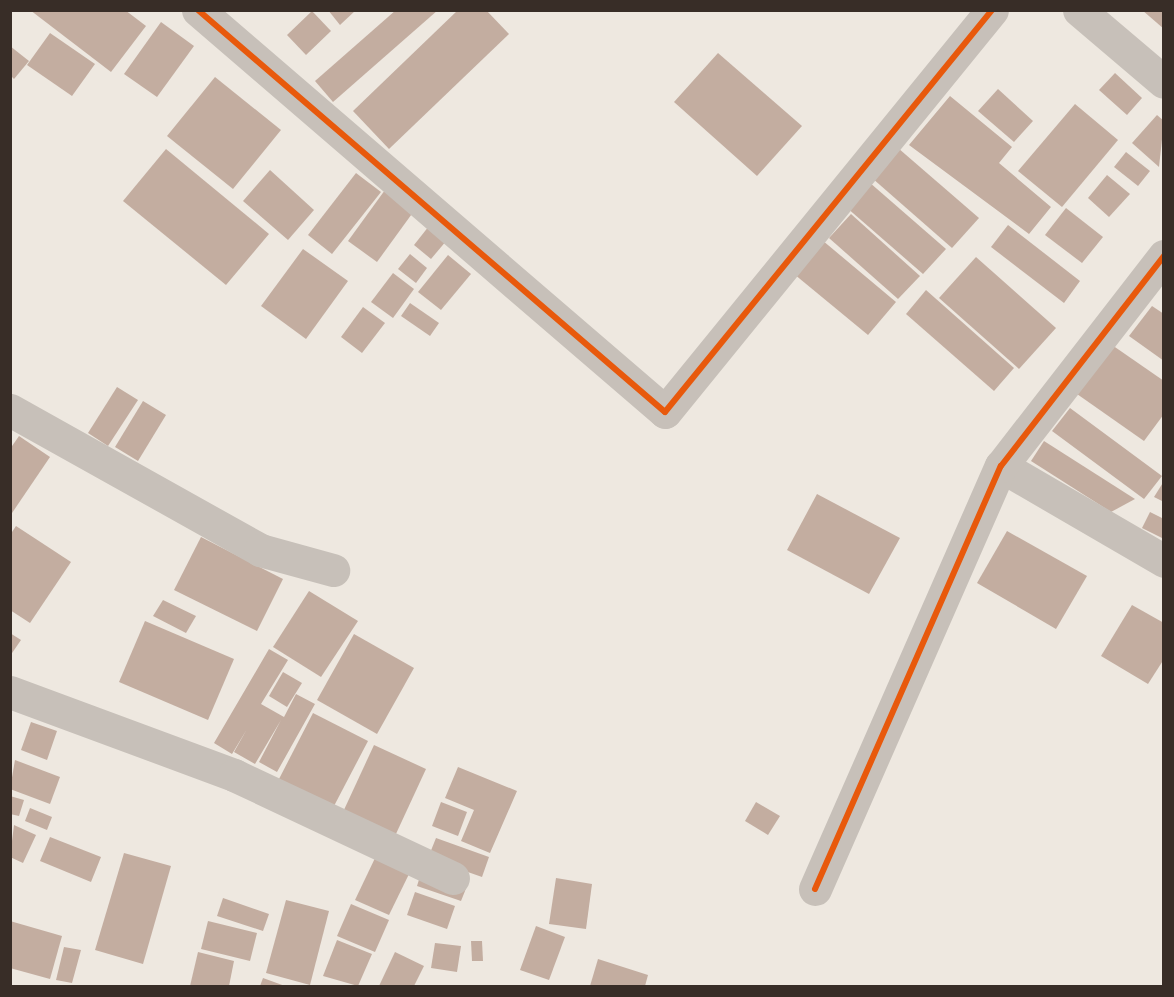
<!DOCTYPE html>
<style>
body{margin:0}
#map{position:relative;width:1174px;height:997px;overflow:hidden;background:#eee8e0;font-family:Signika,sans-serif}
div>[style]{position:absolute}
.building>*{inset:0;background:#c3ada0}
.minor>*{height:33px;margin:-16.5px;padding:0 16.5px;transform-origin:16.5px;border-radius:16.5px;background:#c7c0b9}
.cycleway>*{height:6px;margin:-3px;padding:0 3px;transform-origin:3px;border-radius:3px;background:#e8590c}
span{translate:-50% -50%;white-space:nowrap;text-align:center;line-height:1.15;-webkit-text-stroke:4.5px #fbf3e7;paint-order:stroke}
.frame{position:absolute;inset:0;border:12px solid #382d27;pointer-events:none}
</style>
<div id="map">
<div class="building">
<div style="clip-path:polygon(30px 10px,125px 10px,146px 26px,111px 72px)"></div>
<div style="clip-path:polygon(328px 10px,356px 10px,340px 25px)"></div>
<div style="clip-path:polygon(396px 10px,438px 10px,333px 102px,315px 81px)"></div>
<div style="clip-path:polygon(458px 10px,486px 10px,509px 34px,389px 149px,353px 111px)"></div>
<div style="clip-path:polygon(1142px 10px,1164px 10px,1164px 29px)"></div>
<div style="clip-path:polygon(312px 11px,331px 31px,306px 55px,287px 35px)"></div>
<div style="clip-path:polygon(161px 22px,194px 46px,157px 97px,124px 74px)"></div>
<div style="clip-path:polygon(50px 33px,95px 64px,72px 96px,27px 65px)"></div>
<div style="clip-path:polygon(10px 46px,29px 61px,14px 79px,10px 75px)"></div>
<div style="clip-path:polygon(718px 53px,802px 126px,757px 176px,674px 102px)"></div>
<div style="clip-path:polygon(1115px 73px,1142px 98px,1127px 115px,1099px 90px)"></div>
<div style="clip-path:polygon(215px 77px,281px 130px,233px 189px,167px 136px)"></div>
<div style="clip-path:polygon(998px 89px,1033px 121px,1014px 142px,978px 111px)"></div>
<div style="clip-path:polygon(950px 96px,1012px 147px,999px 163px,1051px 207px,1029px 234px,909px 145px)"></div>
<div style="clip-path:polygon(1075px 104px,1118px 140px,1062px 207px,1018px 171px)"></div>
<div style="clip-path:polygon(1157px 115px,1164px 121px,1159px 167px,1132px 143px)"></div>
<div style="clip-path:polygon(898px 148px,979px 218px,952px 248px,872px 178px)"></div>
<div style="clip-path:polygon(166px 149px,269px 234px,226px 285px,123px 201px)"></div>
<div style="clip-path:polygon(1126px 152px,1150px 171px,1138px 186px,1114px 167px)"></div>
<div style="clip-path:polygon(270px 170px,314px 210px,288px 240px,243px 201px)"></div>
<div style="clip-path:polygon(356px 173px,381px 192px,332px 254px,308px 235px)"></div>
<div style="clip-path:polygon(1107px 175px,1130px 194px,1109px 217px,1088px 198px)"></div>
<div style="clip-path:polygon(869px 182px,946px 249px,923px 274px,846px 207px)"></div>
<div style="clip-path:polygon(385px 190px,414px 211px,377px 262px,348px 241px)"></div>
<div style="clip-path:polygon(1066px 208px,1103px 237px,1082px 263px,1045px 235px)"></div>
<div style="clip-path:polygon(851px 214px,920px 276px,898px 299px,829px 238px)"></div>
<div style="clip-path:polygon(1008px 225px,1080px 281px,1064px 303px,991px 247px)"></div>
<div style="clip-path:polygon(429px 226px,447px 240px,431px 259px,414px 245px)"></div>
<div style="clip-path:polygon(822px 240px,896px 302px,868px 335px,794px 274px)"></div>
<div style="clip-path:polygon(303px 249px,348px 281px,306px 339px,261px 306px)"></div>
<div style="clip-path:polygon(410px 254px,427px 268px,416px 283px,398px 269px)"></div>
<div style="clip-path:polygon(448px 255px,471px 274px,441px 310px,418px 292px)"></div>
<div style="clip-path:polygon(976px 257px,1056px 328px,1019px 369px,939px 298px)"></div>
<div style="clip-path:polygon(393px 273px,414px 289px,393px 318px,371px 302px)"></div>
<div style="clip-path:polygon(926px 290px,1014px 368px,994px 391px,906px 314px)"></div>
<div style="clip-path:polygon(410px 303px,439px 323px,430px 336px,401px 316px)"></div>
<div style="clip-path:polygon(1152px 306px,1164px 314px,1164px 361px,1129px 336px)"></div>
<div style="clip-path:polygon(363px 307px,385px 323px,362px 353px,341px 337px)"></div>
<div style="clip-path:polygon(1112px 345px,1164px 381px,1164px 414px,1144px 441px,1077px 394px)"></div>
<div style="clip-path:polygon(117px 387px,138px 400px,108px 446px,88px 433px)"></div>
<div style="clip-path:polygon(143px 401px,166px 415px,138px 461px,115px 447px)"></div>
<div style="clip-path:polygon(1070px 408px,1162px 476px,1144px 499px,1052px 431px)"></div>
<div style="clip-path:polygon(19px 436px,50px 457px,10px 516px,10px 449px)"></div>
<div style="clip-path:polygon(1044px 441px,1135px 499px,1111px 512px,1031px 461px)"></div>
<div style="clip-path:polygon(1164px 481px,1164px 502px,1154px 497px)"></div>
<div style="clip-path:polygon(817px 494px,900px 538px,869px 594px,787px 550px)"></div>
<div style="clip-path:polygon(1150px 512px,1164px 519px,1164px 539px,1142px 528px)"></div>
<div style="clip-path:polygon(16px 526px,71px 562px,30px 623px,10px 610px,10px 535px)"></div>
<div style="clip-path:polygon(1007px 531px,1087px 576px,1056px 629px,977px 583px)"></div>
<div style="clip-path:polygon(201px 537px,283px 579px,257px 631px,174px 590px)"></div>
<div style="clip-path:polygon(309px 591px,358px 621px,321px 677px,273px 647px)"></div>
<div style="clip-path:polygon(163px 600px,196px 616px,186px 633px,153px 616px)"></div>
<div style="clip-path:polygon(1132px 605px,1164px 623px,1164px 659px,1148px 684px,1101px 656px)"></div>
<div style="clip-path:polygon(145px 621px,234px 659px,208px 720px,119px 682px)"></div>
<div style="clip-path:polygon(10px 633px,21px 640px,10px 656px)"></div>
<div style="clip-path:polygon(354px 634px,414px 668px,377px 734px,317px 700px)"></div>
<div style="clip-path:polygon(269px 649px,288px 660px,261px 704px,284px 717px,296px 694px,315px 704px,277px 772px,259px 762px,281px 720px,255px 764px,234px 752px,247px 729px,232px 754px,214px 743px)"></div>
<div style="clip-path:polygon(283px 672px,302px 683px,287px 707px,269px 696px)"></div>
<div style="clip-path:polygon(313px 713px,368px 741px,334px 806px,279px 779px)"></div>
<div style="clip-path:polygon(31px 722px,57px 731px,47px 760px,21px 750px)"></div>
<div style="clip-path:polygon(374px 745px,426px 769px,395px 836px,343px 812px)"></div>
<div style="clip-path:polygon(15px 760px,60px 777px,50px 804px,10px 789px)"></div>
<div style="clip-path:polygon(458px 767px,517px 791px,490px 853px,461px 841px,474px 810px,445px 798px)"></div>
<div style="clip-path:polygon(10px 796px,24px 800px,19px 816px,10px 814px)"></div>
<div style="clip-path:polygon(441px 802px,467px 812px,458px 836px,432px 826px)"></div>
<div style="clip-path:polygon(756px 802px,780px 816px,768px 835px,745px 821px)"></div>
<div style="clip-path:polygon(30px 808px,52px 817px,47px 830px,25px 821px)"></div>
<div style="clip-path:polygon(14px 825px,36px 835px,23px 863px,10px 857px)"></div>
<div style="clip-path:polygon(50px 837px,101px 857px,91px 882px,40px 861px)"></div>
<div style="clip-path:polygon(436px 838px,489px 857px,482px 877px,428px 858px)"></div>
<div style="clip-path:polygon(124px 853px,171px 866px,143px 964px,95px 950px)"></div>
<div style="clip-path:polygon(376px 856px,410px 872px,389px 915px,355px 900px)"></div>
<div style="clip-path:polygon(422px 870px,467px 886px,461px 901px,417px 886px)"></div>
<div style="clip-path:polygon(556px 878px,592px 884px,586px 929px,549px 924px)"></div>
<div style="clip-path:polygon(415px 892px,455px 906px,447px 929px,407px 915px)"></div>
<div style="clip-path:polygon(223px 898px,269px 914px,263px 931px,217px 916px)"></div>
<div style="clip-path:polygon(286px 900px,329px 911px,310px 985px,266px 973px)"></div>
<div style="clip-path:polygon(351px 904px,389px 920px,375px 952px,337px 936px)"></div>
<div style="clip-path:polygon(10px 921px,62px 936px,50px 979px,10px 968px)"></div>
<div style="clip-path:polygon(208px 921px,257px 933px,250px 961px,201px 949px)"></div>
<div style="clip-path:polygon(536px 926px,565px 937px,549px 980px,520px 970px)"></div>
<div style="clip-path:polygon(337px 940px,372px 954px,358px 986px,323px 976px)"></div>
<div style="clip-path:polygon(471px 941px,482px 941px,483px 961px,472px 961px)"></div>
<div style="clip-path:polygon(435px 943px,461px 946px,457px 972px,431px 968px)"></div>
<div style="clip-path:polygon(64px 947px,81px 950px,72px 983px,56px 980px)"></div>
<div style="clip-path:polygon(198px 952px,234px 961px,229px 986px,190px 986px)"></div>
<div style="clip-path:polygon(395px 952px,424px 966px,414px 986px,379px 986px)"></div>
<div style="clip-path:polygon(598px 959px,648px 975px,645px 986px,590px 986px)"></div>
<div style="clip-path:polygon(263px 978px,285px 986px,260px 986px)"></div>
</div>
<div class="minor">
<div style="left:198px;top:10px;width:616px;rotate:40.72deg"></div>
<div style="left:665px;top:412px;width:518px;rotate:-50.87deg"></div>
<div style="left:1079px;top:10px;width:111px;rotate:40.3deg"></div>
<div style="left:10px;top:410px;width:287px;rotate:29.2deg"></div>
<div style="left:260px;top:550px;width:76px;rotate:15.3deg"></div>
<div style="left:1001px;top:466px;width:189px;rotate:30.2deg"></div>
<div style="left:10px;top:692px;width:239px;rotate:20.3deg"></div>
<div style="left:234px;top:775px;width:242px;rotate:25.2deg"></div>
<div style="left:815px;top:889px;width:462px;rotate:-66.3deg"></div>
<div style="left:1001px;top:466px;width:266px;rotate:-52.2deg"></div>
</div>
<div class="cycleway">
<div style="left:198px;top:10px;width:616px;rotate:40.72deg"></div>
<div style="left:665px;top:412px;width:518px;rotate:-50.87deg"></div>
<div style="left:815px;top:889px;width:462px;rotate:-66.3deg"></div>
<div style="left:1001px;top:466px;width:266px;rotate:-52.2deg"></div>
</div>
<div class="frame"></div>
</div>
